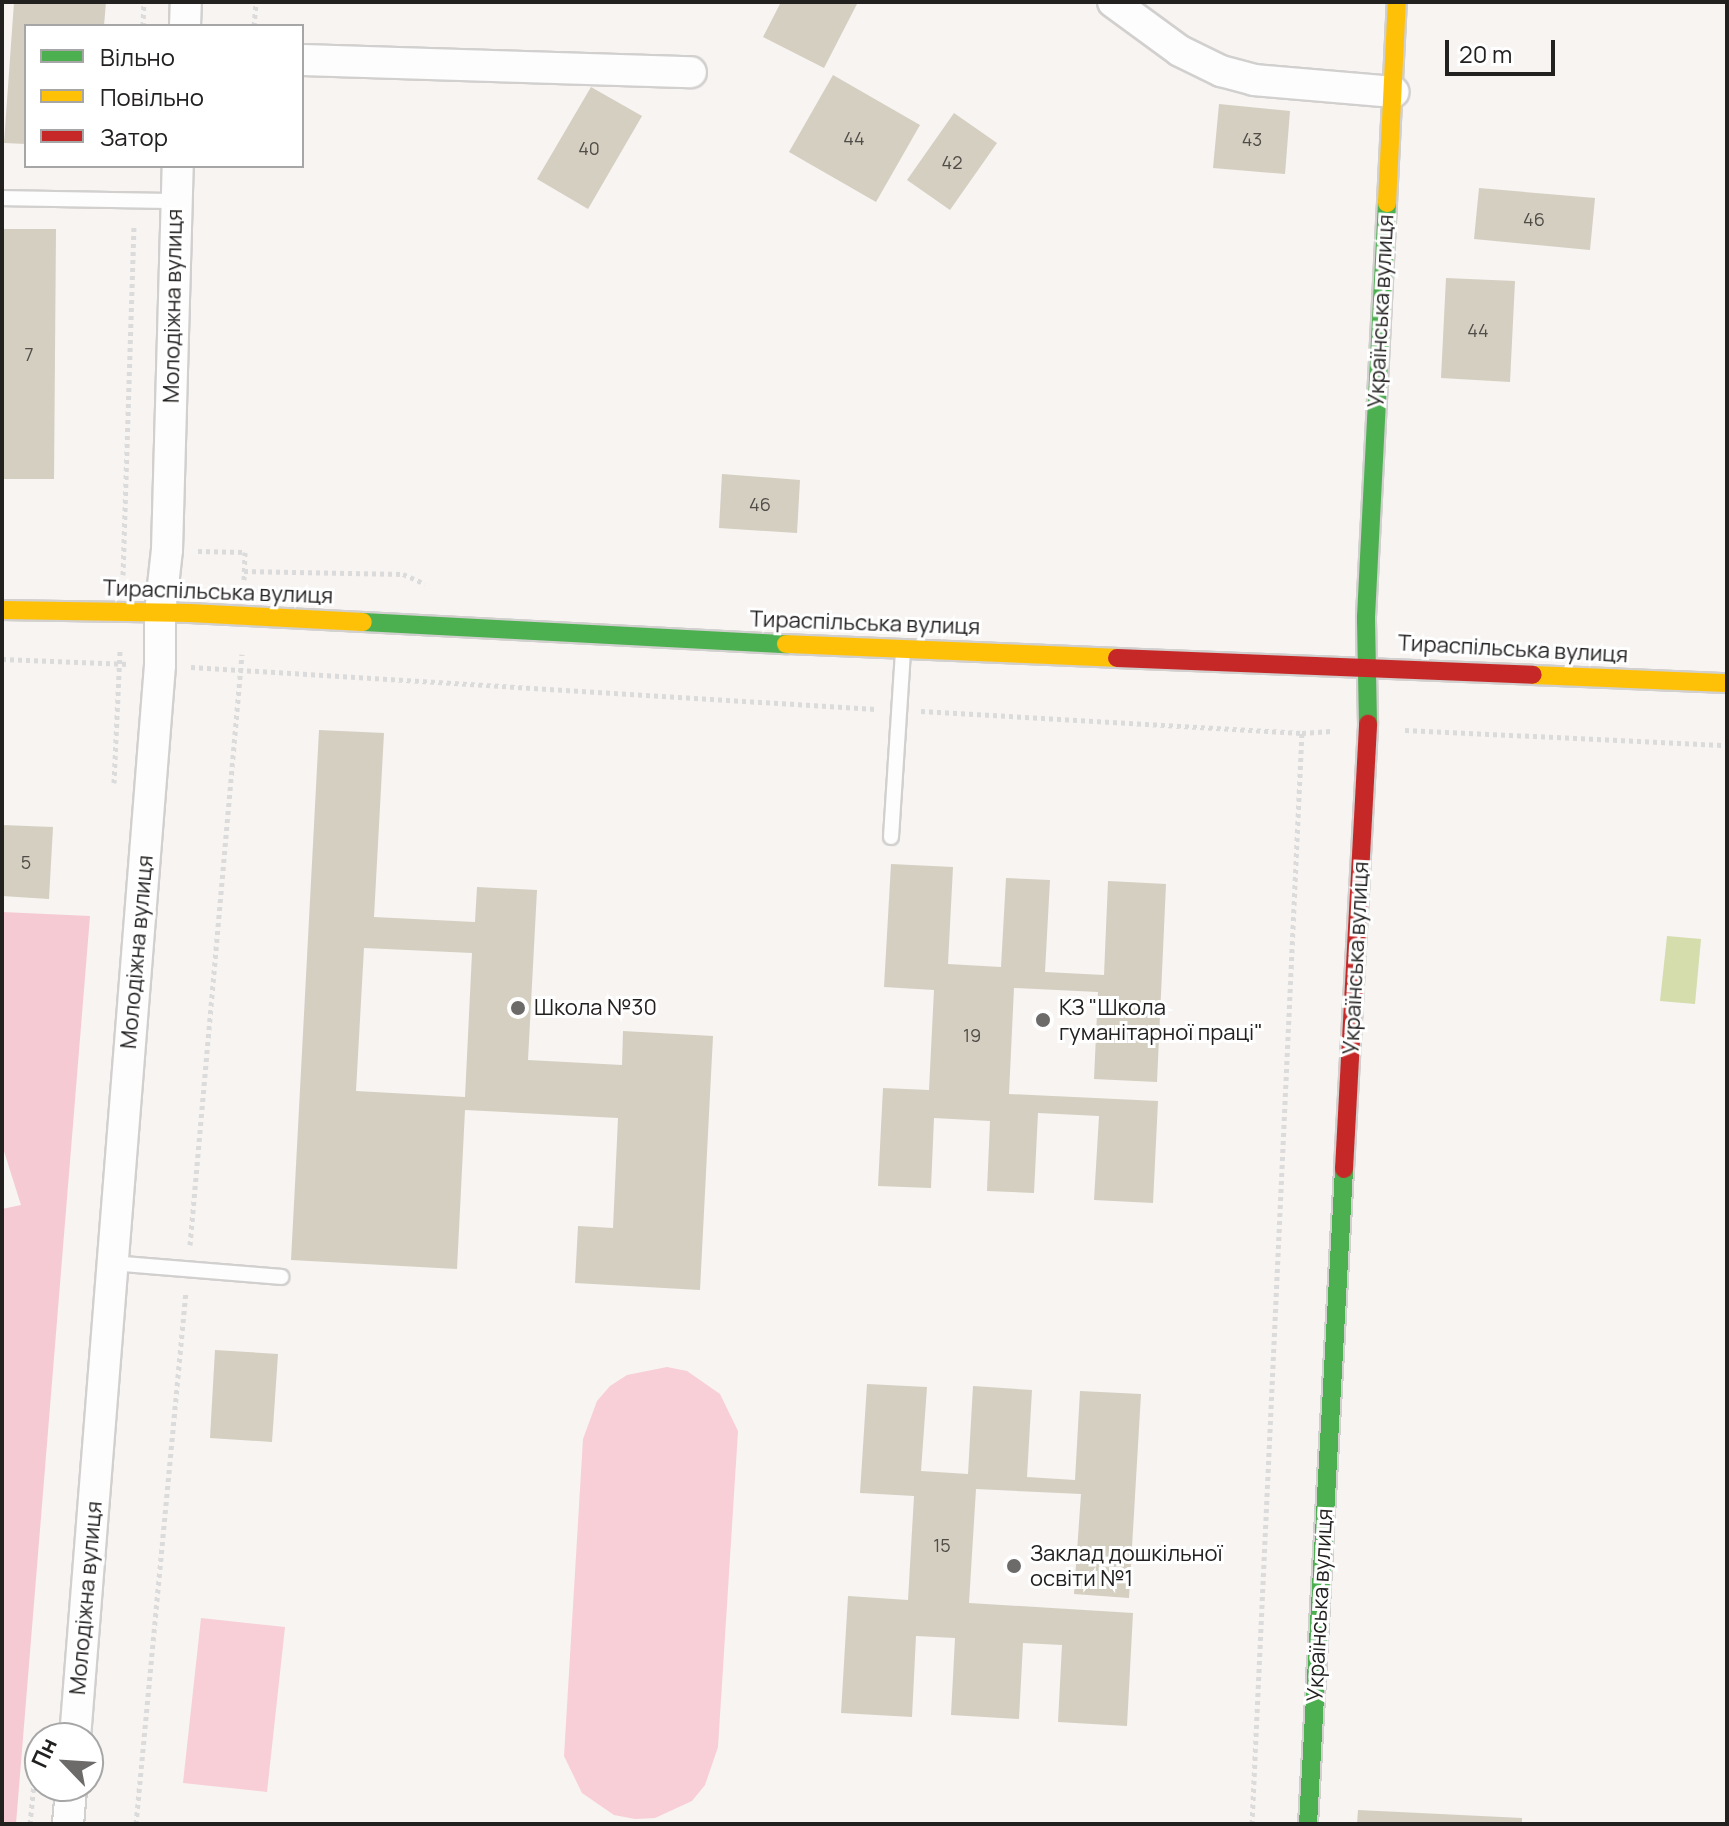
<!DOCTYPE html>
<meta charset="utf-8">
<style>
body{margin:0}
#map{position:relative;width:1729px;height:1826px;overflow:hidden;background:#f7f4f2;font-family:Manrope,sans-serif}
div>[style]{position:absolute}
.green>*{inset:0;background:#f8cfd6}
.forest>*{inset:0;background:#f5cad3}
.water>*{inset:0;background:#d5ddad}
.building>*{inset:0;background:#d5cfc1}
.path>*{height:5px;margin-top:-2.5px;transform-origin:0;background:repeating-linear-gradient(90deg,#dcdbdb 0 4px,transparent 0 8px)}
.roads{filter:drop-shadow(2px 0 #d2d0cf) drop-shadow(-2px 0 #d2d0cf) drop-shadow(0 2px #d2d0cf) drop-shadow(0 -2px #d2d0cf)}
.lane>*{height:14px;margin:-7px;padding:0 7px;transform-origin:7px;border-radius:7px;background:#fefdfd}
.street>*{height:30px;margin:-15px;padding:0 15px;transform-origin:15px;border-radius:15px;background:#fefdfd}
.fast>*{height:18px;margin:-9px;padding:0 9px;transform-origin:9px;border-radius:9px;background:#4caf50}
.slow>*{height:18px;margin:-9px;padding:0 9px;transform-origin:9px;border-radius:9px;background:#ffc107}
.jam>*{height:18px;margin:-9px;padding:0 9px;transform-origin:9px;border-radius:9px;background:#c62828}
.dots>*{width:22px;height:22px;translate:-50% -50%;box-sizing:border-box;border:4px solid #fff;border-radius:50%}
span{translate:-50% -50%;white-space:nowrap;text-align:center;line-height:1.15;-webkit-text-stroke:6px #fff;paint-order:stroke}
.number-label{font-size:18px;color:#504c48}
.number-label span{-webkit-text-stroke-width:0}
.street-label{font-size:22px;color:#232120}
.poi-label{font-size:22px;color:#232120}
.left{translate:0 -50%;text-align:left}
.frame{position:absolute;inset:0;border:4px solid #232120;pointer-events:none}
.legend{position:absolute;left:24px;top:24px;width:280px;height:144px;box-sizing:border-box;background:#fff;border:2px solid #a7a6a6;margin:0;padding:10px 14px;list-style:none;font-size:24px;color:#232120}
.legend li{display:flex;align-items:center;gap:16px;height:40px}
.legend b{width:40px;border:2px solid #a7a6a6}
.north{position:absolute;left:24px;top:1722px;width:80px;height:80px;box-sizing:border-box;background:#fff;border:2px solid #a7a6a6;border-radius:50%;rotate:295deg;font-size:22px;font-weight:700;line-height:32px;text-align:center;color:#232120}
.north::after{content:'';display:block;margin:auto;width:28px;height:36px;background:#6d6b6a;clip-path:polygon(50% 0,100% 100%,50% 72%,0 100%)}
.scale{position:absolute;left:1445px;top:40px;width:110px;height:36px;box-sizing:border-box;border:4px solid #232120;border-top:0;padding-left:10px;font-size:24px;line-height:28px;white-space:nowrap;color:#232120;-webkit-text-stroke:6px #fff;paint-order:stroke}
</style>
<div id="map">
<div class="green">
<div style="clip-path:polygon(667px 1367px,687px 1371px,720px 1394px,738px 1431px,718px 1747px,705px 1785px,692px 1801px,655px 1818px,635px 1819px,614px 1815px,582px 1793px,564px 1756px,583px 1439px,597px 1401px,610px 1386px,627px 1375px)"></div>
<div style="clip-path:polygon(201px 1618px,285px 1627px,267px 1792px,183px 1783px)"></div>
</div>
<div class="forest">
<div style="clip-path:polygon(2px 912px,90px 916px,16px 1824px,2px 1824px,2px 1209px,21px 1205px,2px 1145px)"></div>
</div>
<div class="water">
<div style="clip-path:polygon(1667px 936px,1701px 939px,1695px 1004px,1660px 1001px)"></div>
</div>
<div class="building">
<div style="clip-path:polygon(14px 2px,106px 2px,104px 26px,26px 26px,26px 144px,4px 143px)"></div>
<div style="clip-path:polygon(781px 2px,858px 2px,824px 68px,763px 37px)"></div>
<div style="clip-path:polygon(833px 75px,920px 125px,876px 202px,789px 152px)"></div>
<div style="clip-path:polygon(591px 87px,642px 116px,588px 209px,537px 179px)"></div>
<div style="clip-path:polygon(1219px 104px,1290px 111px,1285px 174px,1213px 168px)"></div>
<div style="clip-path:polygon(954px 113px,997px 143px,950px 210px,907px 180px)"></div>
<div style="clip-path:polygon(1479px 188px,1595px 198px,1590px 250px,1474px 239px)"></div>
<div style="clip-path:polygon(2px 229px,56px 229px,54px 479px,2px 479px)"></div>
<div style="clip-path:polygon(1446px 278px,1515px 281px,1510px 382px,1441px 378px)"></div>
<div style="clip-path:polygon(722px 474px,800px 480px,797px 533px,719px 528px)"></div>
<div style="clip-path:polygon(evenodd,319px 730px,384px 733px,374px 917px,475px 922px,477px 887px,537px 890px,528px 1060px,622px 1065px,623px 1031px,713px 1036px,700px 1290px,575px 1283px,578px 1226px,613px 1228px,618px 1118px,465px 1110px,457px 1269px,291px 1260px,319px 730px,364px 948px,472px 953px,465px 1097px,356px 1091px,364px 948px)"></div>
<div style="clip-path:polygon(2px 825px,53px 827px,49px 899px,2px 896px)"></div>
<div style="clip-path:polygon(891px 864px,953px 867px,948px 964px,1001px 967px,1006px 878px,1050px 880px,1045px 972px,1104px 975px,1108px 881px,1166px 884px,1157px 1082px,1094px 1079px,1098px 992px,1014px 988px,1009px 1094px,1158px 1101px,1153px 1203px,1094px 1200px,1099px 1116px,1038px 1113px,1034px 1193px,987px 1191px,990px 1121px,934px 1118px,931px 1188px,878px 1186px,883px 1088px,929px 1090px,934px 990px,884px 987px)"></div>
<div style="clip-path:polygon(215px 1350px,278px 1354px,272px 1442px,210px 1438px)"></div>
<div style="clip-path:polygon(867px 1384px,927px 1387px,921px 1471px,968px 1474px,973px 1386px,1032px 1390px,1027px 1477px,1075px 1480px,1080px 1391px,1141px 1394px,1129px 1598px,1074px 1594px,1081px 1494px,976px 1489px,969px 1603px,1133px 1613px,1127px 1726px,1058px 1722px,1062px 1645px,1023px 1643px,1019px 1719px,951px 1715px,955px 1638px,916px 1636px,912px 1717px,841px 1713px,848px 1596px,908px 1600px,914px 1496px,860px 1493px)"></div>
<div style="clip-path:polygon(1358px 1810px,1522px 1818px,1522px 1824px,1357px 1824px)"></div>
</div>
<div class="path">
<div style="left:143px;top:26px;width:24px;rotate:-88deg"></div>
<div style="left:254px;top:26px;width:24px;rotate:-85deg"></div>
<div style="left:198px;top:551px;width:47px;rotate:1.2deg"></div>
<div style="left:245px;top:552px;width:28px;rotate:92deg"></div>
<div style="left:244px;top:571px;width:159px;rotate:1.1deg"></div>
<div style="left:403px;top:574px;width:24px;rotate:24deg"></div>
<div style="left:123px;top:575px;width:350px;rotate:-88.2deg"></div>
<div style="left:2px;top:659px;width:127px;rotate:2.3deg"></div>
<div style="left:191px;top:667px;width:686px;rotate:3.51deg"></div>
<div style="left:921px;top:711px;width:382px;rotate:3.3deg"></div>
<div style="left:1302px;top:733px;width:29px;rotate:-4deg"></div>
<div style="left:1405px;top:730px;width:322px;rotate:2.7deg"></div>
<div style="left:114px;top:783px;width:134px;rotate:-87.4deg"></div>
<div style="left:190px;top:1245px;width:593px;rotate:-84.97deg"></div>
<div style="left:30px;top:1824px;width:91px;rotate:-84.4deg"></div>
<div style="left:136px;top:1824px;width:535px;rotate:-84.64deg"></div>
<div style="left:1252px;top:1824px;width:1092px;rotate:-87.38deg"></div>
</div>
<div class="roads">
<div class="lane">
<div style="left:2px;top:198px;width:174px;rotate:1deg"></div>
<div style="left:891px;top:837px;width:184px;rotate:-86.3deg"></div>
<div style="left:112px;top:1263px;width:170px;rotate:4.7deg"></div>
</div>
<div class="street">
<div style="left:1113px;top:2px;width:83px;rotate:36.2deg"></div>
<div style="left:1180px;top:51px;width:46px;rotate:26deg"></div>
<div style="left:1221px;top:71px;width:34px;rotate:15deg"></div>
<div style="left:1254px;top:80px;width:140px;rotate:4.9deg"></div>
<div style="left:185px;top:26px;width:24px;rotate:-88deg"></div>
<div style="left:302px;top:60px;width:389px;rotate:1.8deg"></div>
<div style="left:75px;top:1738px;width:1076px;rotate:-85.47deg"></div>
<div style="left:160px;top:665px;width:52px;rotate:-90deg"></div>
<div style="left:160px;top:613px;width:63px;rotate:-83.7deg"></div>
<div style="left:167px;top:550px;width:384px;rotate:-88.4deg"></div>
<div style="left:68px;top:1824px;width:38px;rotate:-85deg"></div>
</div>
<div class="fast">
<div style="left:363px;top:622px;width:424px;rotate:3deg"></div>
<div style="left:1368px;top:724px;width:107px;rotate:-91.1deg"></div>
<div style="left:1366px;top:617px;width:415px;rotate:-87.1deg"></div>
<div style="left:1308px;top:1824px;width:656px;rotate:-86.85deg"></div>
</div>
<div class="slow">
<div style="left:1387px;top:203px;width:201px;rotate:-87.2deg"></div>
<div style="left:2px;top:610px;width:188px;rotate:0.9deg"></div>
<div style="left:190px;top:613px;width:173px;rotate:3deg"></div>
<div style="left:786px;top:644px;width:331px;rotate:2.4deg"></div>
<div style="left:1533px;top:675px;width:194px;rotate:2.4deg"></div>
</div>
<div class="jam">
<div style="left:1117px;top:658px;width:416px;rotate:2.3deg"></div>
<div style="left:1344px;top:1169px;width:446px;rotate:-86.9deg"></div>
</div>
</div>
<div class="dots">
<div style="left:518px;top:1008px;background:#6d6b6a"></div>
<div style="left:1043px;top:1020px;background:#6d6b6a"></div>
<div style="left:1014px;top:1566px;background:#6d6b6a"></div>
</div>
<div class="number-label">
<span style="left:854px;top:138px">44</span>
<span style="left:1252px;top:139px">43</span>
<span style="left:589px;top:148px">40</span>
<span style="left:952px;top:162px">42</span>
<span style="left:1534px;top:219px">46</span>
<span style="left:1478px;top:330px">44</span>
<span style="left:29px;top:354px">7</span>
<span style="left:760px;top:504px">46</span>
<span style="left:26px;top:862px">5</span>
<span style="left:972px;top:1035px">19</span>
<span style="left:942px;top:1545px">15</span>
</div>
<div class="street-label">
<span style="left:173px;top:306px;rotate:-89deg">Молодіжна вулиця</span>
<span style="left:1381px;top:311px;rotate:-87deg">Українська вулиця</span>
<span style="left:218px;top:592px;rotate:2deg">Тираспільська вулиця</span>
<span style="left:865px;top:623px;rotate:2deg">Тираспільська вулиця</span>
<span style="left:1513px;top:649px;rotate:3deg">Тираспільська вулиця</span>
<span style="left:137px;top:952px;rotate:-85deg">Молодіжна вулиця</span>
<span style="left:1356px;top:958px;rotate:-87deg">Українська вулиця</span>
<span style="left:86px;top:1598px;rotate:-85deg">Молодіжна вулиця</span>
<span style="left:1320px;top:1605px;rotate:-87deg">Українська вулиця</span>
</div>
<div class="poi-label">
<span class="left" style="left:1059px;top:1020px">КЗ "Школа<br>гуманітарної праці"</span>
<span class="left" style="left:534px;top:1008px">Школа №30</span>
<span class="left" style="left:1030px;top:1566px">Заклад дошкільної<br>освіти №1</span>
</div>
<div class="frame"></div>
<ul class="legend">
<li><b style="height:10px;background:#4caf50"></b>Вільно</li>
<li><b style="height:10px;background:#ffc107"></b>Повільно</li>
<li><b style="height:10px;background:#c62828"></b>Затор</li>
</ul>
<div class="north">Пн</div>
<div class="scale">20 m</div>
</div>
